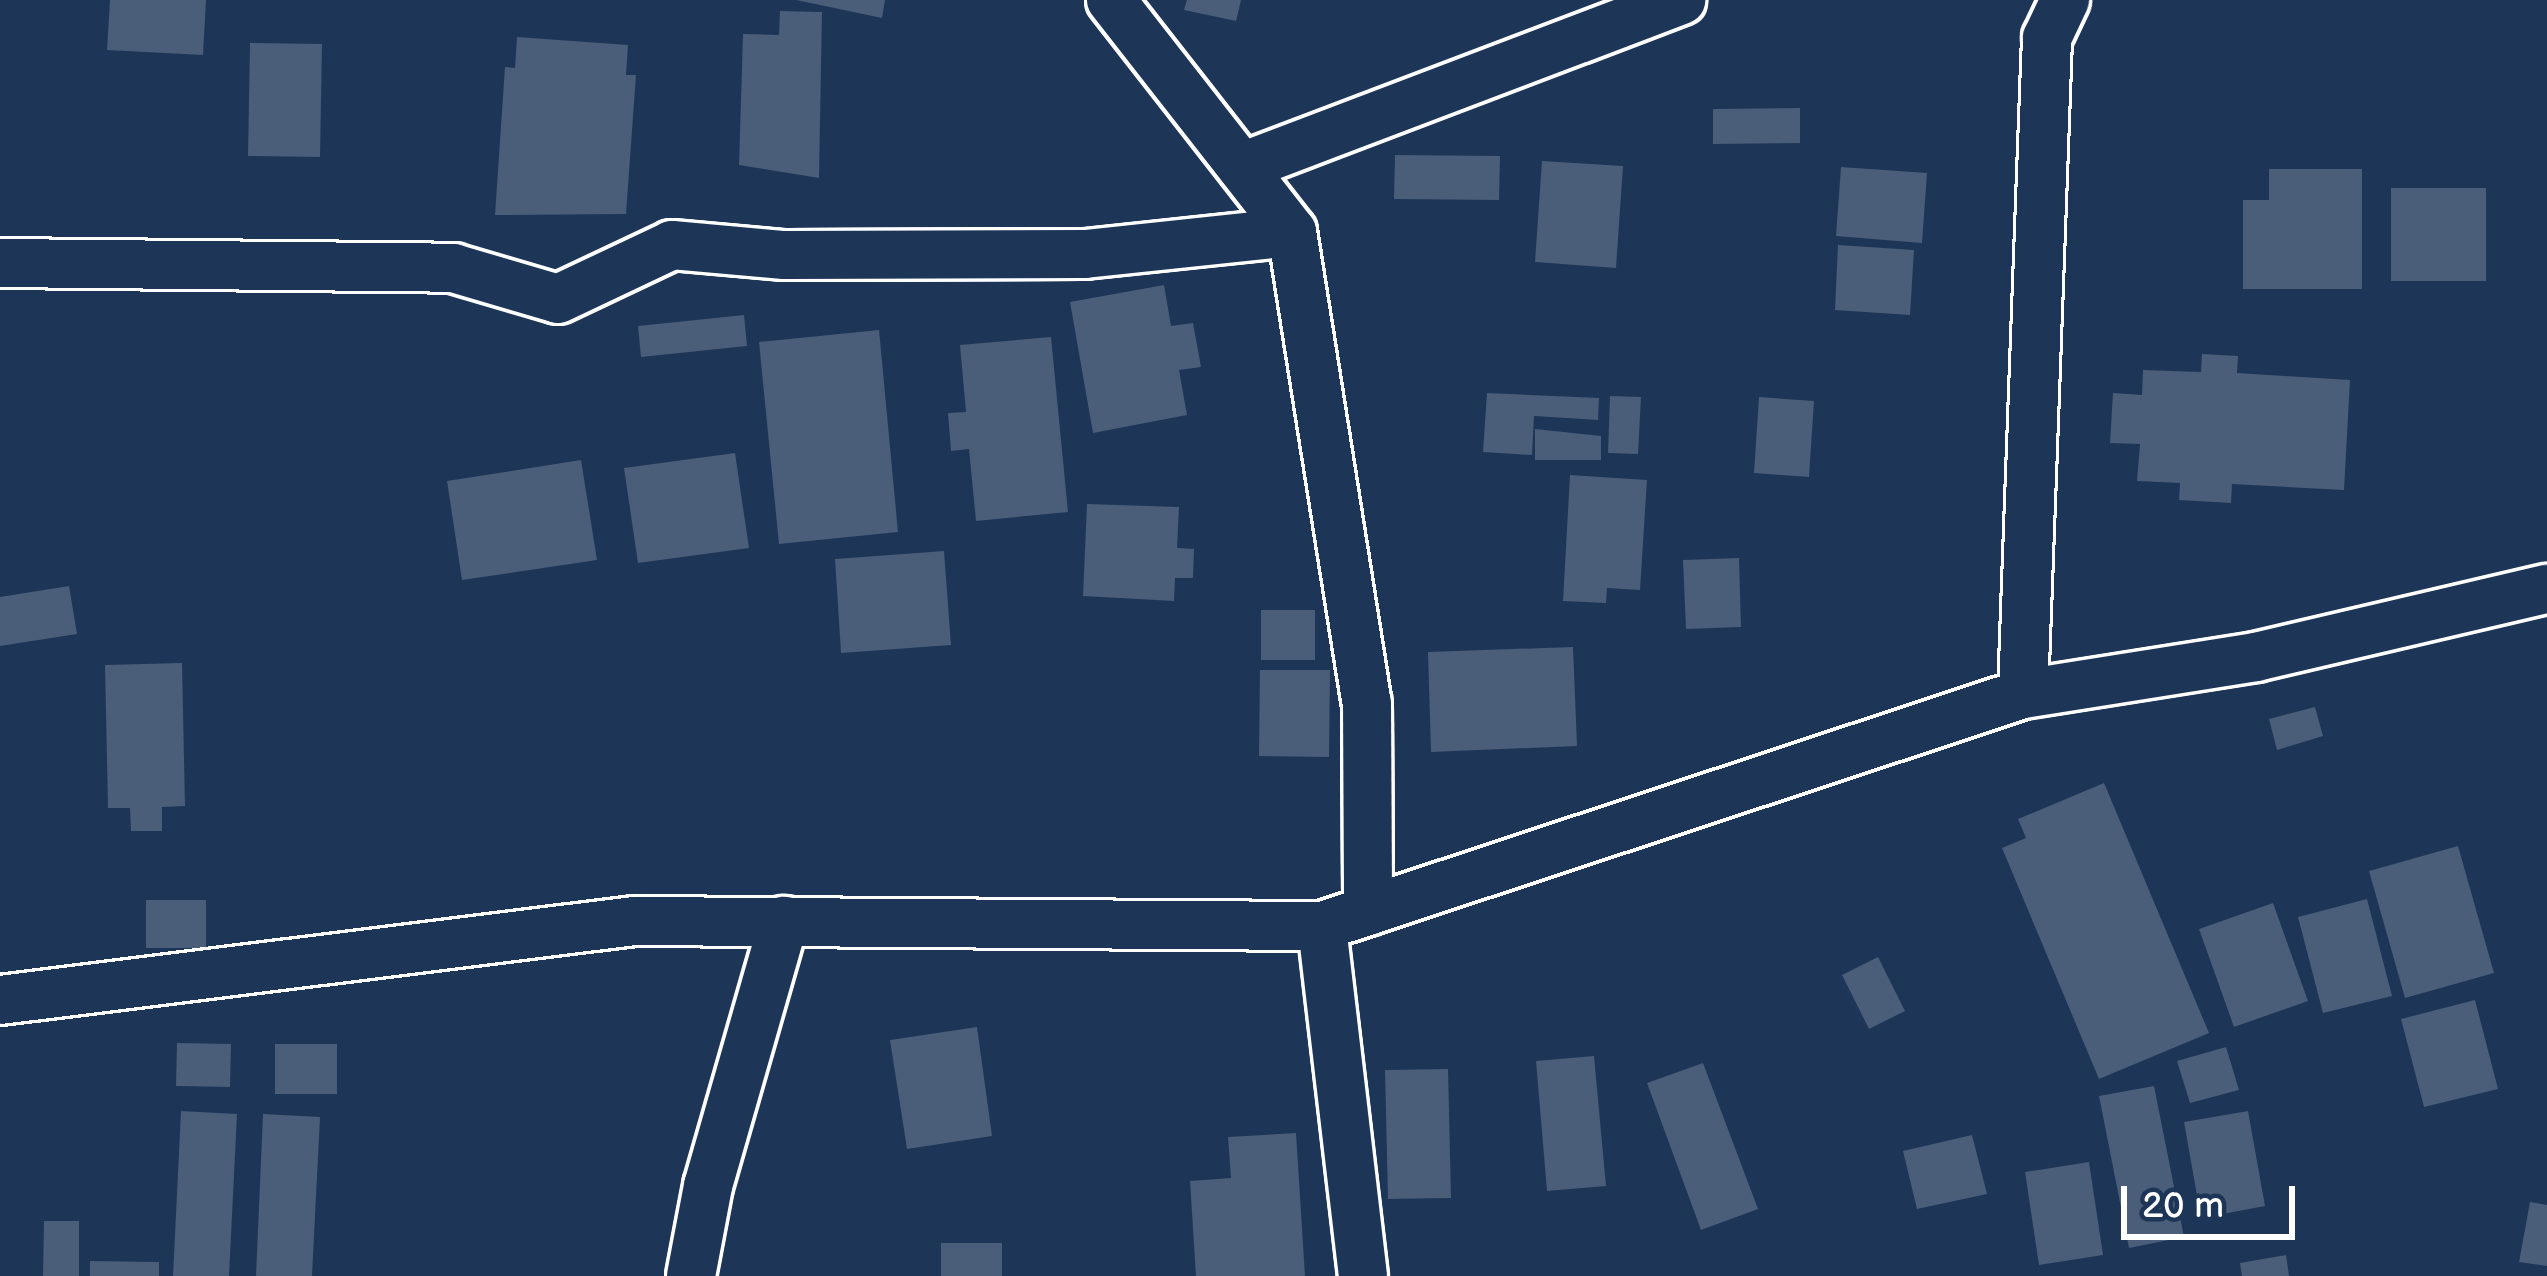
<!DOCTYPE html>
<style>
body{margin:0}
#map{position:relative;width:2547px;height:1276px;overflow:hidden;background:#1d3557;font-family:"Balsamiq Sans",sans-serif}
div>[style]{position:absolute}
.building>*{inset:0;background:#4a5d79}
.roads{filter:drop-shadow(3px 0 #fff) drop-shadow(-3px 0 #fff) drop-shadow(0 3px #fff) drop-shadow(0 -3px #fff)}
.street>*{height:48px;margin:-24px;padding:0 24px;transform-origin:24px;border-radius:24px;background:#1d3557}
span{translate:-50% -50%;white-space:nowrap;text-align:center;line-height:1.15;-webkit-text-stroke:12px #1d3557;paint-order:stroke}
.scale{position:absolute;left:2121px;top:1186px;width:174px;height:54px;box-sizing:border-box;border:6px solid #fff;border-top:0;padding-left:15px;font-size:36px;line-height:42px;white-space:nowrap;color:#fff;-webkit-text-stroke:9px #1d3557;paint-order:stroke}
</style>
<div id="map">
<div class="building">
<div style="clip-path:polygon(110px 0,206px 0,203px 55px,107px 50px)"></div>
<div style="clip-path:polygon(796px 0,885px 0,882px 18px)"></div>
<div style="clip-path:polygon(1187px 0,1241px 0,1236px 21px,1184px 10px)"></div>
<div style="clip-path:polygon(780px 11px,822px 12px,819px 178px,739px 165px,743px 34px,779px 35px)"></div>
<div style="clip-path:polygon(517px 37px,628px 45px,626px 75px,636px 75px,626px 214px,495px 215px,505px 67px,515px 68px)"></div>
<div style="clip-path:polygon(250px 43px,322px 44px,320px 157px,248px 156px)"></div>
<div style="clip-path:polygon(1800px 108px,1800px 143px,1713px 144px,1713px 109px)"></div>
<div style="clip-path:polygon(1395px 155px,1500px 156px,1499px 200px,1394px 199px)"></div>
<div style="clip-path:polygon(1542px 161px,1623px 166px,1616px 268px,1535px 262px)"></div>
<div style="clip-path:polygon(1841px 167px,1927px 173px,1922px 243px,1836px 236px)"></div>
<div style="clip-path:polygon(2269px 169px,2362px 169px,2362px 289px,2243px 289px,2243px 200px,2269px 200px)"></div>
<div style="clip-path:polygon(2391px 188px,2486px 188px,2486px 281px,2391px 281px)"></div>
<div style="clip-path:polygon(1838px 245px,1914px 250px,1910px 315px,1835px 310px)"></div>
<div style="clip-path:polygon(1164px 285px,1171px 326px,1193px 323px,1201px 367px,1179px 370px,1187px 415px,1093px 433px,1070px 302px)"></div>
<div style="clip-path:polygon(744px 315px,747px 346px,641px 357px,638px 326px)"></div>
<div style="clip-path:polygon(879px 330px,898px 532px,779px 544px,759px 342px)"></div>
<div style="clip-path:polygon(1051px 337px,1068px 512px,976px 521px,969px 449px,951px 451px,948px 413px,966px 412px,960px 345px)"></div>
<div style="clip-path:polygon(2202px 354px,2238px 356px,2237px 373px,2350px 380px,2344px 490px,2232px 484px,2231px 503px,2179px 500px,2180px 483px,2137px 481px,2140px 444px,2110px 443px,2113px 393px,2142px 395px,2143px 370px,2201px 372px)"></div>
<div style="clip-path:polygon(1487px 393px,1599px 398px,1598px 420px,1534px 416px,1532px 455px,1483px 452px)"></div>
<div style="clip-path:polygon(1610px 396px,1641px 397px,1638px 454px,1608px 453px)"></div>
<div style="clip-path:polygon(1759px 397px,1814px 401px,1809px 477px,1754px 473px)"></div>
<div style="clip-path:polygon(1535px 429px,1601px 436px,1601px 460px,1535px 460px)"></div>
<div style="clip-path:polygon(735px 453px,749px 548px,638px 563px,624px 468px)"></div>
<div style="clip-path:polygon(581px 460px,597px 560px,462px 580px,447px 481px)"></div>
<div style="clip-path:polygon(1570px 475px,1647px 480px,1640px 590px,1607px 588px,1606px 603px,1563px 601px)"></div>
<div style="clip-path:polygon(1087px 504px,1179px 507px,1177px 548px,1194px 549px,1193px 578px,1175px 578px,1174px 601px,1083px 596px)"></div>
<div style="clip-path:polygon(944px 551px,951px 645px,841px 653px,835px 559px)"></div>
<div style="clip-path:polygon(1739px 558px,1741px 627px,1686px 629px,1683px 560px)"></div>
<div style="clip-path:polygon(69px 586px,77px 634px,0 646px,0 597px)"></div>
<div style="clip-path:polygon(1261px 610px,1315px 610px,1315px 660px,1261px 660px)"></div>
<div style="clip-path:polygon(1573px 647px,1577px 746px,1431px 752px,1428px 652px)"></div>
<div style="clip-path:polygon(182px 663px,185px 806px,162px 807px,162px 831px,131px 831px,130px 808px,108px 808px,105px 665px)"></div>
<div style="clip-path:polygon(1260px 670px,1330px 670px,1329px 757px,1259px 756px)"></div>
<div style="clip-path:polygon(2315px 707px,2323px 736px,2277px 750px,2269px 719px)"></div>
<div style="clip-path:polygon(2104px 783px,2209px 1033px,2099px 1079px,2002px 848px,2026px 838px,2018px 819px)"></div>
<div style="clip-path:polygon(2458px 846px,2494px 973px,2405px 998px,2369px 871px)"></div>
<div style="clip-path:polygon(2367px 899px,2392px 996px,2323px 1013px,2298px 917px)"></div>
<div style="clip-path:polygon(146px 900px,206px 900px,206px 948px,146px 948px)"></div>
<div style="clip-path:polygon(2273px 903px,2308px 1001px,2234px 1027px,2199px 929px)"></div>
<div style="clip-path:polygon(1878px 957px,1905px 1011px,1869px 1029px,1842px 975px)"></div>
<div style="clip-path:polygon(2475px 1000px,2498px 1089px,2424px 1107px,2401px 1019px)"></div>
<div style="clip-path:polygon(977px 1027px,992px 1136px,907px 1149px,890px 1040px)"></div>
<div style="clip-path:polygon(177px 1043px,231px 1044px,230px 1087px,176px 1086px)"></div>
<div style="clip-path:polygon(275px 1044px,337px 1044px,337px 1094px,275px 1094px)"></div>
<div style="clip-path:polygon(2226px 1047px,2239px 1090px,2190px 1103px,2177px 1061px)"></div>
<div style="clip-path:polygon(1594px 1056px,1606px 1186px,1547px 1191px,1536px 1061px)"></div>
<div style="clip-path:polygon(1703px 1063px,1758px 1209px,1701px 1230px,1647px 1083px)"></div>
<div style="clip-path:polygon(1448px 1069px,1451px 1198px,1388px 1199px,1385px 1070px)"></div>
<div style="clip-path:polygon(2154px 1086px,2184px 1237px,2129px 1248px,2099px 1096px)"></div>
<div style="clip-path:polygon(181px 1111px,237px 1114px,229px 1276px,173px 1276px)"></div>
<div style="clip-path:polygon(2248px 1111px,2265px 1206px,2201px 1218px,2184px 1122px)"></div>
<div style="clip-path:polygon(263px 1114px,320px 1117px,312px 1276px,256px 1276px)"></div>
<div style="clip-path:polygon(1296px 1133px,1305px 1276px,1196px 1276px,1190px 1181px,1231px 1178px,1228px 1137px)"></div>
<div style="clip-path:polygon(1972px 1135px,1987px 1194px,1917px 1209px,1903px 1151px)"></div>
<div style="clip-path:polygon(2089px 1162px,2103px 1255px,2039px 1265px,2025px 1172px)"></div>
<div style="clip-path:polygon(2530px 1202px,2547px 1205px,2547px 1266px,2519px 1262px)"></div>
<div style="clip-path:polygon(44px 1221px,79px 1221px,79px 1276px,43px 1276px)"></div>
<div style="clip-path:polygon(941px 1243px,1002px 1243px,1002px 1276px,941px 1276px)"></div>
<div style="clip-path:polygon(2286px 1255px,2289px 1276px,2242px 1276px,2240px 1263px)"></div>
<div style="clip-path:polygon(90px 1261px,159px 1262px,159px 1276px,90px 1276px)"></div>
</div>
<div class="roads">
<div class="street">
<div style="left:1111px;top:0;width:294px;rotate:52deg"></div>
<div style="left:2065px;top:0;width:42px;rotate:115.3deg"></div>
<div style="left:2047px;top:38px;width:656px;rotate:92.1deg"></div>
<div style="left:2023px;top:694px;width:236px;rotate:-9deg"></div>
<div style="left:2256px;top:657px;width:299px;rotate:-13.2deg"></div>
<div style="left:1242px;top:167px;width:470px;rotate:-20.8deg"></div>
<div style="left:0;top:263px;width:453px;rotate:0.6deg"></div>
<div style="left:453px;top:268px;width:109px;rotate:16.4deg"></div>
<div style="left:558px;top:299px;width:126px;rotate:-25.3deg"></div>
<div style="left:672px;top:245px;width:113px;rotate:5.1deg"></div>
<div style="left:785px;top:255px;width:300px;rotate:-0.2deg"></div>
<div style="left:1085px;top:254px;width:208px;rotate:-6.1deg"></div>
<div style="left:1292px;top:232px;width:477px;rotate:81deg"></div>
<div style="left:1367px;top:703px;width:208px;rotate:89.7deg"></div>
<div style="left:0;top:1000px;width:639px;rotate:-7.1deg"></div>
<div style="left:634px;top:921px;width:688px;rotate:0.42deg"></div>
<div style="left:691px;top:1276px;width:92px;rotate:-79.3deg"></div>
<div style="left:708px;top:1186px;width:276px;rotate:-74deg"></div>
<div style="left:1363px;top:1276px;width:352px;rotate:-96.7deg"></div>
<div style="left:1322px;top:926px;width:738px;rotate:-18.31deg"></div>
</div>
</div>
<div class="scale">20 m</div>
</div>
